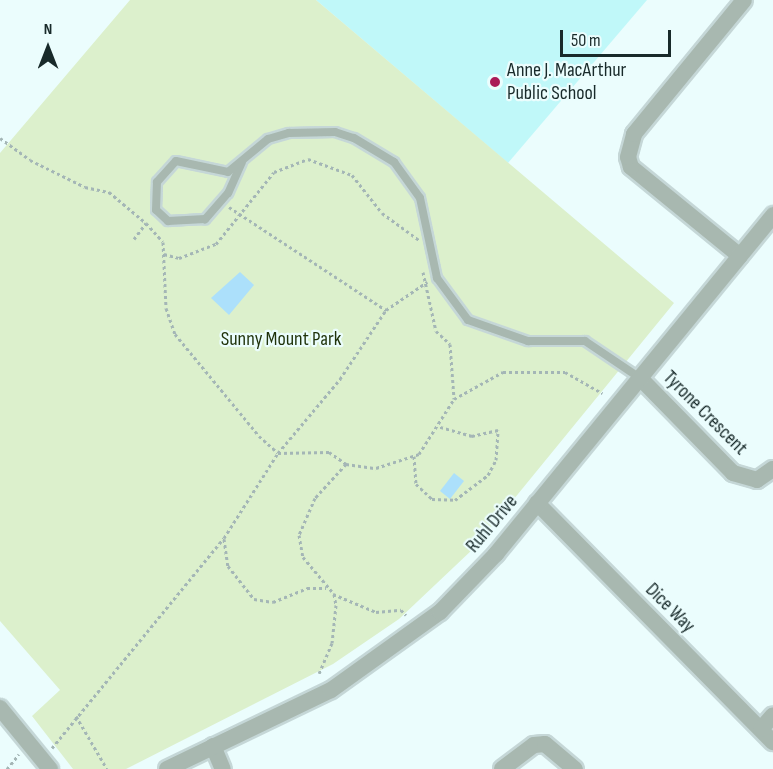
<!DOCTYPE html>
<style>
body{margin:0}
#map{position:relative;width:773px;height:769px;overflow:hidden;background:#ebfdfd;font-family:"Sofia Sans Condensed",sans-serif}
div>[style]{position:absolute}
.built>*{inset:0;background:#c0f8f9}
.green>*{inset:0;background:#dcf0cc}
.building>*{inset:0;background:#ace0fb}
.path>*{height:3px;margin-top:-1.5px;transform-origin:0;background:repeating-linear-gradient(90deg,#a4b6b6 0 3px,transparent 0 6px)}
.roads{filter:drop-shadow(2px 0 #c5d7d7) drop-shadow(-2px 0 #c5d7d7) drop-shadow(0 2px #c5d7d7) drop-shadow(0 -2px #c5d7d7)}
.lane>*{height:8px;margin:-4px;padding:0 4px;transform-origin:4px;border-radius:4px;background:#a8b8b0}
.street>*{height:16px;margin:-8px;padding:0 8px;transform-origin:8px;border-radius:8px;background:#a8b8b0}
.dots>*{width:16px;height:16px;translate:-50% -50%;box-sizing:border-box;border:3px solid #ebfdfd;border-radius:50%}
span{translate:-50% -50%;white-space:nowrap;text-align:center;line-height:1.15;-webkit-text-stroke:4.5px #ebfdfd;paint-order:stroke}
.poi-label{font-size:20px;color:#182a2a}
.left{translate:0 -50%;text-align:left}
.park-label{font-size:20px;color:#1f320a}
.street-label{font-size:20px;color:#182a2a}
.north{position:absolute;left:18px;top:18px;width:60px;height:60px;-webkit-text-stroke:4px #ebfdfd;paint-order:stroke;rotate:0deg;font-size:16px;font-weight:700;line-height:24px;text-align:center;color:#182a2a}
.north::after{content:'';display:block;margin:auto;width:21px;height:27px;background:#182a2a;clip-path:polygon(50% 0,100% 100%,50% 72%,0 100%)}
.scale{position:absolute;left:560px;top:30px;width:111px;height:27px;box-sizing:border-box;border:3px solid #182a2a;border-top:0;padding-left:8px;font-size:18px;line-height:21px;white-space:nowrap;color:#182a2a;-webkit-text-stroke:4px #ebfdfd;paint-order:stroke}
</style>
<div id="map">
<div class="built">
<div style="clip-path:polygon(316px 0,647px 0,508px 163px)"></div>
</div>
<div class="green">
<div style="clip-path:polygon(130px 0,316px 0,674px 303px,473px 549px,399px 619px,333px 664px,126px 769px,73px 769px,32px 716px,60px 690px,0 621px,0 153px)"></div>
</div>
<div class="building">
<div style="clip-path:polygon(240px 272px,254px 285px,229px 315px,211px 298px)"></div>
<div style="clip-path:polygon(454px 473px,464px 481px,450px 499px,440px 491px)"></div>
</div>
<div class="path">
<div style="left:0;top:138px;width:37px;rotate:36deg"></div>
<div style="left:30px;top:160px;width:61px;rotate:26.1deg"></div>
<div style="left:85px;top:187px;width:25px;rotate:12deg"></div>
<div style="left:109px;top:192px;width:48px;rotate:40deg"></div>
<div style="left:229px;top:207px;width:188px;rotate:33.3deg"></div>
<div style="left:134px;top:239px;width:20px;rotate:-53deg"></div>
<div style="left:146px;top:223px;width:25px;rotate:48deg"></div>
<div style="left:163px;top:242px;width:66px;rotate:87.4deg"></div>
<div style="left:166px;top:308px;width:28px;rotate:71deg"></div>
<div style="left:175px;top:334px;width:132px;rotate:50.5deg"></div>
<div style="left:259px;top:436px;width:25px;rotate:42deg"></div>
<div style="left:278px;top:453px;width:51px;rotate:-1.1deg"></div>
<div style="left:329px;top:452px;width:21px;rotate:35deg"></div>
<div style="left:346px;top:464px;width:46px;rotate:132.4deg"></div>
<div style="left:315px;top:498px;width:40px;rotate:113.4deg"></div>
<div style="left:299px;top:535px;width:22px;rotate:80deg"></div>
<div style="left:303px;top:557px;width:48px;rotate:50deg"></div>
<div style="left:334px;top:594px;width:11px;rotate:80deg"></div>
<div style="left:336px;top:605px;width:38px;rotate:96deg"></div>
<div style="left:332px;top:643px;width:33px;rotate:113deg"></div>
<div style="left:164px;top:254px;width:16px;rotate:15deg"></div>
<div style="left:179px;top:258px;width:40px;rotate:-21deg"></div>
<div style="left:216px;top:244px;width:92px;rotate:-51.1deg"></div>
<div style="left:274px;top:172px;width:36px;rotate:-21deg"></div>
<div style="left:308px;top:159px;width:47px;rotate:20deg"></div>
<div style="left:352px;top:175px;width:48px;rotate:51.7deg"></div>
<div style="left:382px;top:213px;width:46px;rotate:36.1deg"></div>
<div style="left:423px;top:272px;width:60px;rotate:77.6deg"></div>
<div style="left:436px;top:331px;width:19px;rotate:43deg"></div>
<div style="left:450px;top:344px;width:55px;rotate:85.8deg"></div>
<div style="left:414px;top:456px;width:28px;rotate:86deg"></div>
<div style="left:416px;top:484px;width:22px;rotate:43deg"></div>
<div style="left:432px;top:499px;width:23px;rotate:2deg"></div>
<div style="left:455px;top:500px;width:41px;rotate:-37.1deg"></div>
<div style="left:488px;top:475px;width:17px;rotate:-62deg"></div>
<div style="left:496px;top:460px;width:30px;rotate:-86deg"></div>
<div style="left:498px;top:430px;width:27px;rotate:167deg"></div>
<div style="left:472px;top:436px;width:35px;rotate:-164deg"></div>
<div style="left:346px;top:464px;width:30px;rotate:8deg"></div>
<div style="left:376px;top:468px;width:45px;rotate:-18deg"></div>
<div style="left:419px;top:454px;width:65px;rotate:-57.5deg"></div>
<div style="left:454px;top:399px;width:56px;rotate:-28.9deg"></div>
<div style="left:503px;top:372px;width:62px"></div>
<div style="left:565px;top:372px;width:43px;rotate:29.6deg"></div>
<div style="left:224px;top:539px;width:27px;rotate:82deg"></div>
<div style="left:228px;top:566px;width:42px;rotate:51.8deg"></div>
<div style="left:254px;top:599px;width:19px;rotate:9deg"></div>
<div style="left:273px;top:602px;width:37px;rotate:-22deg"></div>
<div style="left:307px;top:588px;width:19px"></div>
<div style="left:333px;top:594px;width:47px;rotate:22.7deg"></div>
<div style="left:376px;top:612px;width:25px;rotate:-5deg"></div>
<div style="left:401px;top:610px;width:7px;rotate:45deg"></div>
<div style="left:76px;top:716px;width:61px;rotate:59.7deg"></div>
<div style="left:52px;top:748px;width:271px;rotate:-50.7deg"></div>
<div style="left:224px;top:538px;width:101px;rotate:-57.6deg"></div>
<div style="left:278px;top:453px;width:97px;rotate:-50deg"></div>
<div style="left:340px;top:379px;width:83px;rotate:-56.3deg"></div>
<div style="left:386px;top:310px;width:50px;rotate:-34.3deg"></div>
<div style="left:7px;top:769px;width:19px;rotate:-51deg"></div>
</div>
<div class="roads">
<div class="lane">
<div style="left:242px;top:162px;width:34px;rotate:114deg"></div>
<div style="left:228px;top:193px;width:35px;rotate:131deg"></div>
<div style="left:205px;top:219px;width:37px;rotate:177deg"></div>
<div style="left:168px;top:221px;width:16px;rotate:-137deg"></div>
<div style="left:156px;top:210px;width:28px;rotate:-88deg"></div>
<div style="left:157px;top:182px;width:28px;rotate:-48deg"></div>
<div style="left:176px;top:161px;width:53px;rotate:11.9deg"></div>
<div style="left:228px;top:172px;width:52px;rotate:-39.5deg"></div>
<div style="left:268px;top:139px;width:22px;rotate:-16deg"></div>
<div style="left:289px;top:133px;width:46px;rotate:-1.2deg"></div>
<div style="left:335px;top:132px;width:20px;rotate:18deg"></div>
<div style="left:354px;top:138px;width:47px;rotate:31deg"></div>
<div style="left:394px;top:162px;width:44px;rotate:54.2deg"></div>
<div style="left:420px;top:198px;width:82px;rotate:78deg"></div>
<div style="left:437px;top:278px;width:52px;rotate:53.6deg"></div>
<div style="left:468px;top:320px;width:64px;rotate:19.3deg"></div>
<div style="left:528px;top:341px;width:57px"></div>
<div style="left:585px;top:341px;width:66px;rotate:33.9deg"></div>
</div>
<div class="street">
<div style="left:740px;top:256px;width:141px;rotate:-140.8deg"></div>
<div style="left:631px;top:167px;width:10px;rotate:-107deg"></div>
<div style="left:628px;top:157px;width:24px;rotate:-75deg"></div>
<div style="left:634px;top:134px;width:173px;rotate:-50.6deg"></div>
<div style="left:640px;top:378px;width:133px;rotate:45.6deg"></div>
<div style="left:733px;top:473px;width:25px;rotate:16deg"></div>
<div style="left:757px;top:480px;width:19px;rotate:-35deg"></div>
<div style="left:537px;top:503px;width:336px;rotate:45.4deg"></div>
<div style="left:0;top:708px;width:79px;rotate:50.7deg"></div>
<div style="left:761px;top:729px;width:18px;rotate:-49deg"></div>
<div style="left:213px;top:746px;width:25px;rotate:67deg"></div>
<div style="left:167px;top:769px;width:182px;rotate:-25.7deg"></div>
<div style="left:331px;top:690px;width:134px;rotate:-35.6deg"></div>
<div style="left:440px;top:612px;width:81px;rotate:-46deg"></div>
<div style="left:496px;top:554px;width:438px;rotate:-50.7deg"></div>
<div style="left:502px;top:769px;width:40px;rotate:-37deg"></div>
<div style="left:534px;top:745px;width:11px;rotate:-5deg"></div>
<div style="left:545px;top:744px;width:39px;rotate:40deg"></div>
</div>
</div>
<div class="dots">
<div style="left:495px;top:82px;background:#aa1b57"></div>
</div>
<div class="poi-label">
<span class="left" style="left:507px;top:82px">Anne J. MacArthur<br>Public School</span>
</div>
<div class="park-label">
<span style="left:281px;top:339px">Sunny Mount Park</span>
</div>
<div class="street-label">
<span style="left:705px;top:413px;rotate:45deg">Tyrone Crescent</span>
<span style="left:492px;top:524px;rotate:-50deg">Ruhl Drive</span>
<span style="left:670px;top:608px;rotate:45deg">Dice Way</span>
</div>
<div class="north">N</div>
<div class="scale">50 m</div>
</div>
